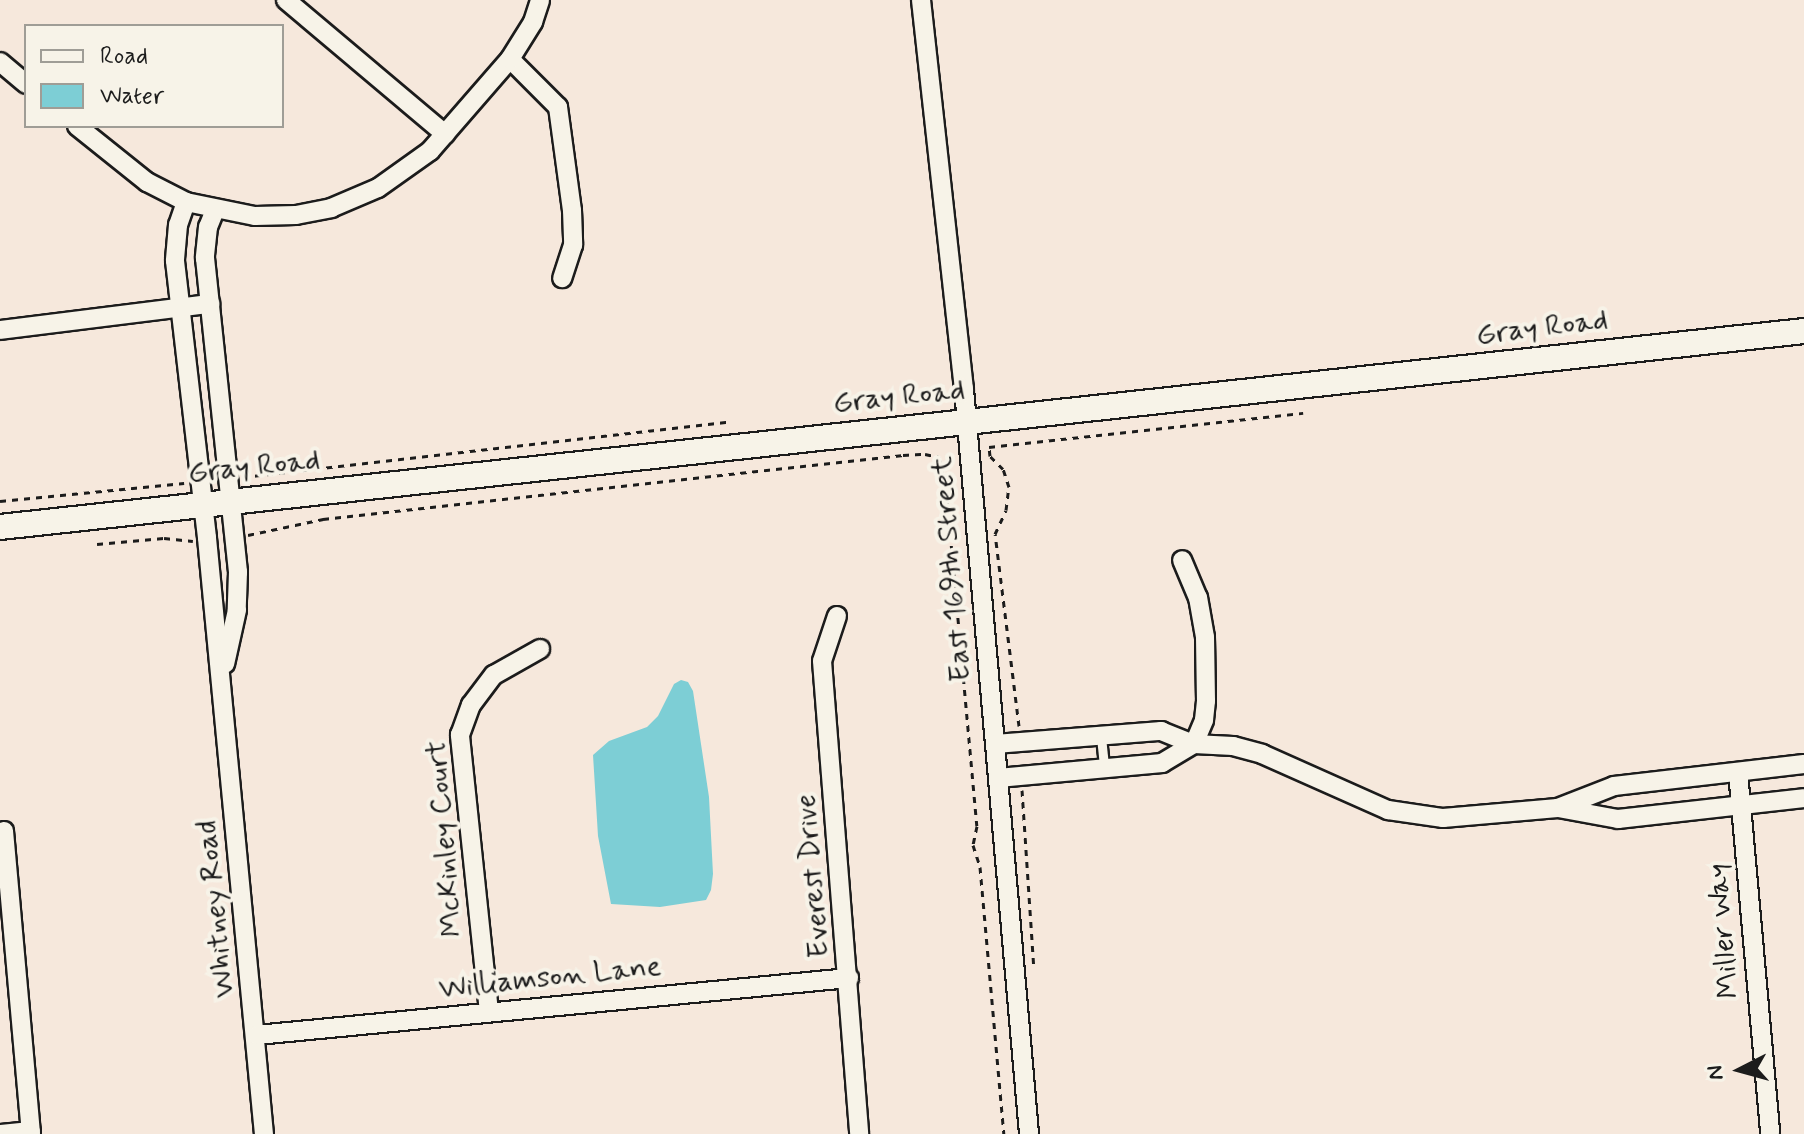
<!DOCTYPE html>
<style>
body{margin:0}
#map{position:relative;width:1804px;height:1134px;overflow:hidden;background:#f6e8dc;font-family:Mynerve,sans-serif}
div>[style]{position:absolute}
.water>*{inset:0;background:#7dced5}
.path>*{height:3px;margin-top:-1.5px;transform-origin:0;background:repeating-linear-gradient(90deg,#1c1c1c 0 6px,transparent 0 12px)}
.roads{filter:drop-shadow(2px 0 #1c1c1c) drop-shadow(-2px 0 #1c1c1c) drop-shadow(0 2px #1c1c1c) drop-shadow(0 -2px #1c1c1c)}
.lane>*{height:9px;margin:-4.5px;padding:0 4.5px;transform-origin:4.5px;border-radius:4.5px;background:#f7f3e8}
.street>*{height:18px;margin:-9px;padding:0 9px;transform-origin:9px;border-radius:9px;background:#f7f3e8}
.secondary>*{height:24px;margin:-12px;padding:0 12px;transform-origin:12px;border-radius:12px;background:#f7f3e8}
span{translate:-50% -50%;white-space:nowrap;text-align:center;line-height:1.15;-webkit-text-stroke:8px #f7f3e8;paint-order:stroke}
.street-label{font-size:30px;color:#1c1c1c}
.legend{position:absolute;left:24px;top:24px;width:260px;height:104px;box-sizing:border-box;background:#f7f3e8;border:2px solid #9f9d96;margin:0;padding:10px 14px;list-style:none;font-size:24px;color:#1c1c1c}
.legend li{display:flex;align-items:center;gap:16px;height:40px}
.legend b{width:40px;border:2px solid #9f9d96}
.north{position:absolute;left:1700px;top:1030px;width:80px;height:80px;-webkit-text-stroke:6px #f7f3e8;paint-order:stroke;rotate:264deg;font-size:22px;font-weight:700;line-height:32px;text-align:center;color:#1c1c1c}
.north::after{content:'';display:block;margin:auto;width:28px;height:36px;background:#1c1c1c;clip-path:polygon(50% 0,100% 100%,50% 72%,0 100%)}
</style>
<div id="map">
<div class="water">
<div style="clip-path:polygon(681px 680px,688px 682px,693px 691px,709px 797px,713px 874px,711px 890px,706px 900px,660px 907px,611px 904px,598px 836px,593px 755px,609px 741px,647px 727px,658px 716px,674px 684px)"></div>
</div>
<div class="path">
<div style="left:243px;top:477px;width:488px;rotate:-6.5deg"></div>
<div style="left:0;top:501px;width:185px;rotate:-5.6deg"></div>
<div style="left:248px;top:535px;width:77px;rotate:-12deg"></div>
<div style="left:323px;top:519px;width:584px;rotate:-6.3deg"></div>
<div style="left:903px;top:455px;width:22px;rotate:-3deg"></div>
<div style="left:925px;top:454px;width:14px;rotate:12deg"></div>
<div style="left:939px;top:457px;width:42px;rotate:79deg"></div>
<div style="left:947px;top:498px;width:329px;rotate:84.8deg"></div>
<div style="left:977px;top:826px;width:19px;rotate:102deg"></div>
<div style="left:973px;top:845px;width:23px;rotate:72deg"></div>
<div style="left:980px;top:867px;width:268px;rotate:84.9deg"></div>
<div style="left:97px;top:544px;width:67px;rotate:-5.1deg"></div>
<div style="left:164px;top:538px;width:29px;rotate:6deg"></div>
<div style="left:1019px;top:726px;width:193px;rotate:-97.1deg"></div>
<div style="left:995px;top:534px;width:26px;rotate:-65deg"></div>
<div style="left:1006px;top:510px;width:23px;rotate:-83deg"></div>
<div style="left:1009px;top:487px;width:19px;rotate:-108deg"></div>
<div style="left:1003px;top:469px;width:18px;rotate:-135deg"></div>
<div style="left:990px;top:456px;width:9px;rotate:-96deg"></div>
<div style="left:989px;top:447px;width:316px;rotate:-6.2deg"></div>
<div style="left:1022px;top:790px;width:179px;rotate:86.2deg"></div>
</div>
<div class="roads">
<div class="lane">
<div style="left:1101px;top:737px;width:31px;rotate:84deg"></div>
</div>
<div class="street">
<div style="left:286px;top:0;width:208px;rotate:40.1deg"></div>
<div style="left:921px;top:0;width:391px;rotate:83.7deg"></div>
<div style="left:964px;top:389px;width:748px;rotate:85.01deg"></div>
<div style="left:510px;top:59px;width:68px;rotate:45deg"></div>
<div style="left:558px;top:107px;width:104px;rotate:82.3deg"></div>
<div style="left:572px;top:210px;width:35px;rotate:88deg"></div>
<div style="left:573px;top:245px;width:35px;rotate:108deg"></div>
<div style="left:0;top:62px;width:34px;rotate:40deg"></div>
<div style="left:77px;top:126px;width:90px;rotate:38.7deg"></div>
<div style="left:147px;top:182px;width:44px;rotate:27.1deg"></div>
<div style="left:186px;top:202px;width:70px;rotate:11.5deg"></div>
<div style="left:255px;top:216px;width:41px;rotate:-1.4deg"></div>
<div style="left:296px;top:215px;width:36px;rotate:-11deg"></div>
<div style="left:331px;top:208px;width:51px;rotate:-23.1deg"></div>
<div style="left:378px;top:188px;width:64px;rotate:-35.4deg"></div>
<div style="left:430px;top:151px;width:122px;rotate:-49deg"></div>
<div style="left:510px;top:59px;width:44px;rotate:-58.1deg"></div>
<div style="left:533px;top:22px;width:23px;rotate:-72deg"></div>
<div style="left:186px;top:202px;width:24px;rotate:109deg"></div>
<div style="left:178px;top:225px;width:36px;rotate:95deg"></div>
<div style="left:175px;top:261px;width:279px;rotate:83.4deg"></div>
<div style="left:207px;top:538px;width:599px;rotate:84.54deg"></div>
<div style="left:215px;top:210px;width:18px;rotate:112deg"></div>
<div style="left:208px;top:227px;width:31px;rotate:96deg"></div>
<div style="left:205px;top:258px;width:316px;rotate:84deg"></div>
<div style="left:238px;top:572px;width:38px;rotate:92deg"></div>
<div style="left:237px;top:610px;width:55px;rotate:102.5deg"></div>
<div style="left:0;top:330px;width:212px;rotate:-7.1deg"></div>
<div style="left:837px;top:616px;width:47px;rotate:108.4deg"></div>
<div style="left:822px;top:661px;width:474px;rotate:85.5deg"></div>
<div style="left:995px;top:744px;width:167px;rotate:-4.5deg"></div>
<div style="left:1161px;top:731px;width:35px;rotate:22deg"></div>
<div style="left:1194px;top:744px;width:39px;rotate:3deg"></div>
<div style="left:1233px;top:746px;width:30px;rotate:15deg"></div>
<div style="left:1262px;top:754px;width:138px;rotate:24deg"></div>
<div style="left:1388px;top:810px;width:56px;rotate:8.3deg"></div>
<div style="left:1443px;top:818px;width:115px;rotate:-5deg"></div>
<div style="left:1558px;top:808px;width:60px;rotate:-21.4deg"></div>
<div style="left:1614px;top:786px;width:191px;rotate:-6.6deg"></div>
<div style="left:1738px;top:772px;width:363px;rotate:84.9deg"></div>
<div style="left:998px;top:778px;width:165px;rotate:-5.2deg"></div>
<div style="left:1162px;top:763px;width:37px;rotate:-31deg"></div>
<div style="left:1194px;top:744px;width:26px;rotate:-67deg"></div>
<div style="left:1204px;top:720px;width:19px;rotate:-84deg"></div>
<div style="left:1206px;top:701px;width:64px;rotate:-90.9deg"></div>
<div style="left:1205px;top:637px;width:40px;rotate:-100deg"></div>
<div style="left:1198px;top:598px;width:41px;rotate:-112.8deg"></div>
<div style="left:1558px;top:808px;width:61px;rotate:10.4deg"></div>
<div style="left:1618px;top:819px;width:187px;rotate:-6.4deg"></div>
<div style="left:4px;top:831px;width:304px;rotate:84.9deg"></div>
<div style="left:489px;top:1012px;width:279px;rotate:-96deg"></div>
<div style="left:460px;top:735px;width:32px;rotate:-70deg"></div>
<div style="left:471px;top:705px;width:38px;rotate:-53deg"></div>
<div style="left:494px;top:675px;width:53px;rotate:-29.5deg"></div>
<div style="left:257px;top:1035px;width:595px;rotate:-5.5deg"></div>
<div style="left:1px;top:1134px;width:30px;rotate:-6deg"></div>
</div>
<div class="secondary">
<div style="left:0;top:527px;width:1815px;rotate:-6.2deg"></div>
</div>
</div>
<div class="street-label">
<span style="left:1542px;top:328px;rotate:-7deg">Gray Road</span>
<span style="left:899px;top:397px;rotate:-6deg">Gray Road</span>
<span style="left:254px;top:467px;rotate:-6deg">Gray Road</span>
<span style="left:952px;top:569px;rotate:-95deg">East 169th Street</span>
<span style="left:445px;top:839px;rotate:-95deg">McKinley Court</span>
<span style="left:813px;top:876px;rotate:-95deg">Everest Drive</span>
<span style="left:216px;top:909px;rotate:-96deg">Whitney Road</span>
<span style="left:1724px;top:931px;rotate:-95deg">Miller Way</span>
<span style="left:550px;top:978px;rotate:-6deg">Williamson Lane</span>
</div>
<ul class="legend">
<li><b style="height:10px;background:#f7f3e8"></b>Road</li>
<li><b style="height:22px;background:#7dced5"></b>Water</li>
</ul>
<div class="north">N</div>
</div>
